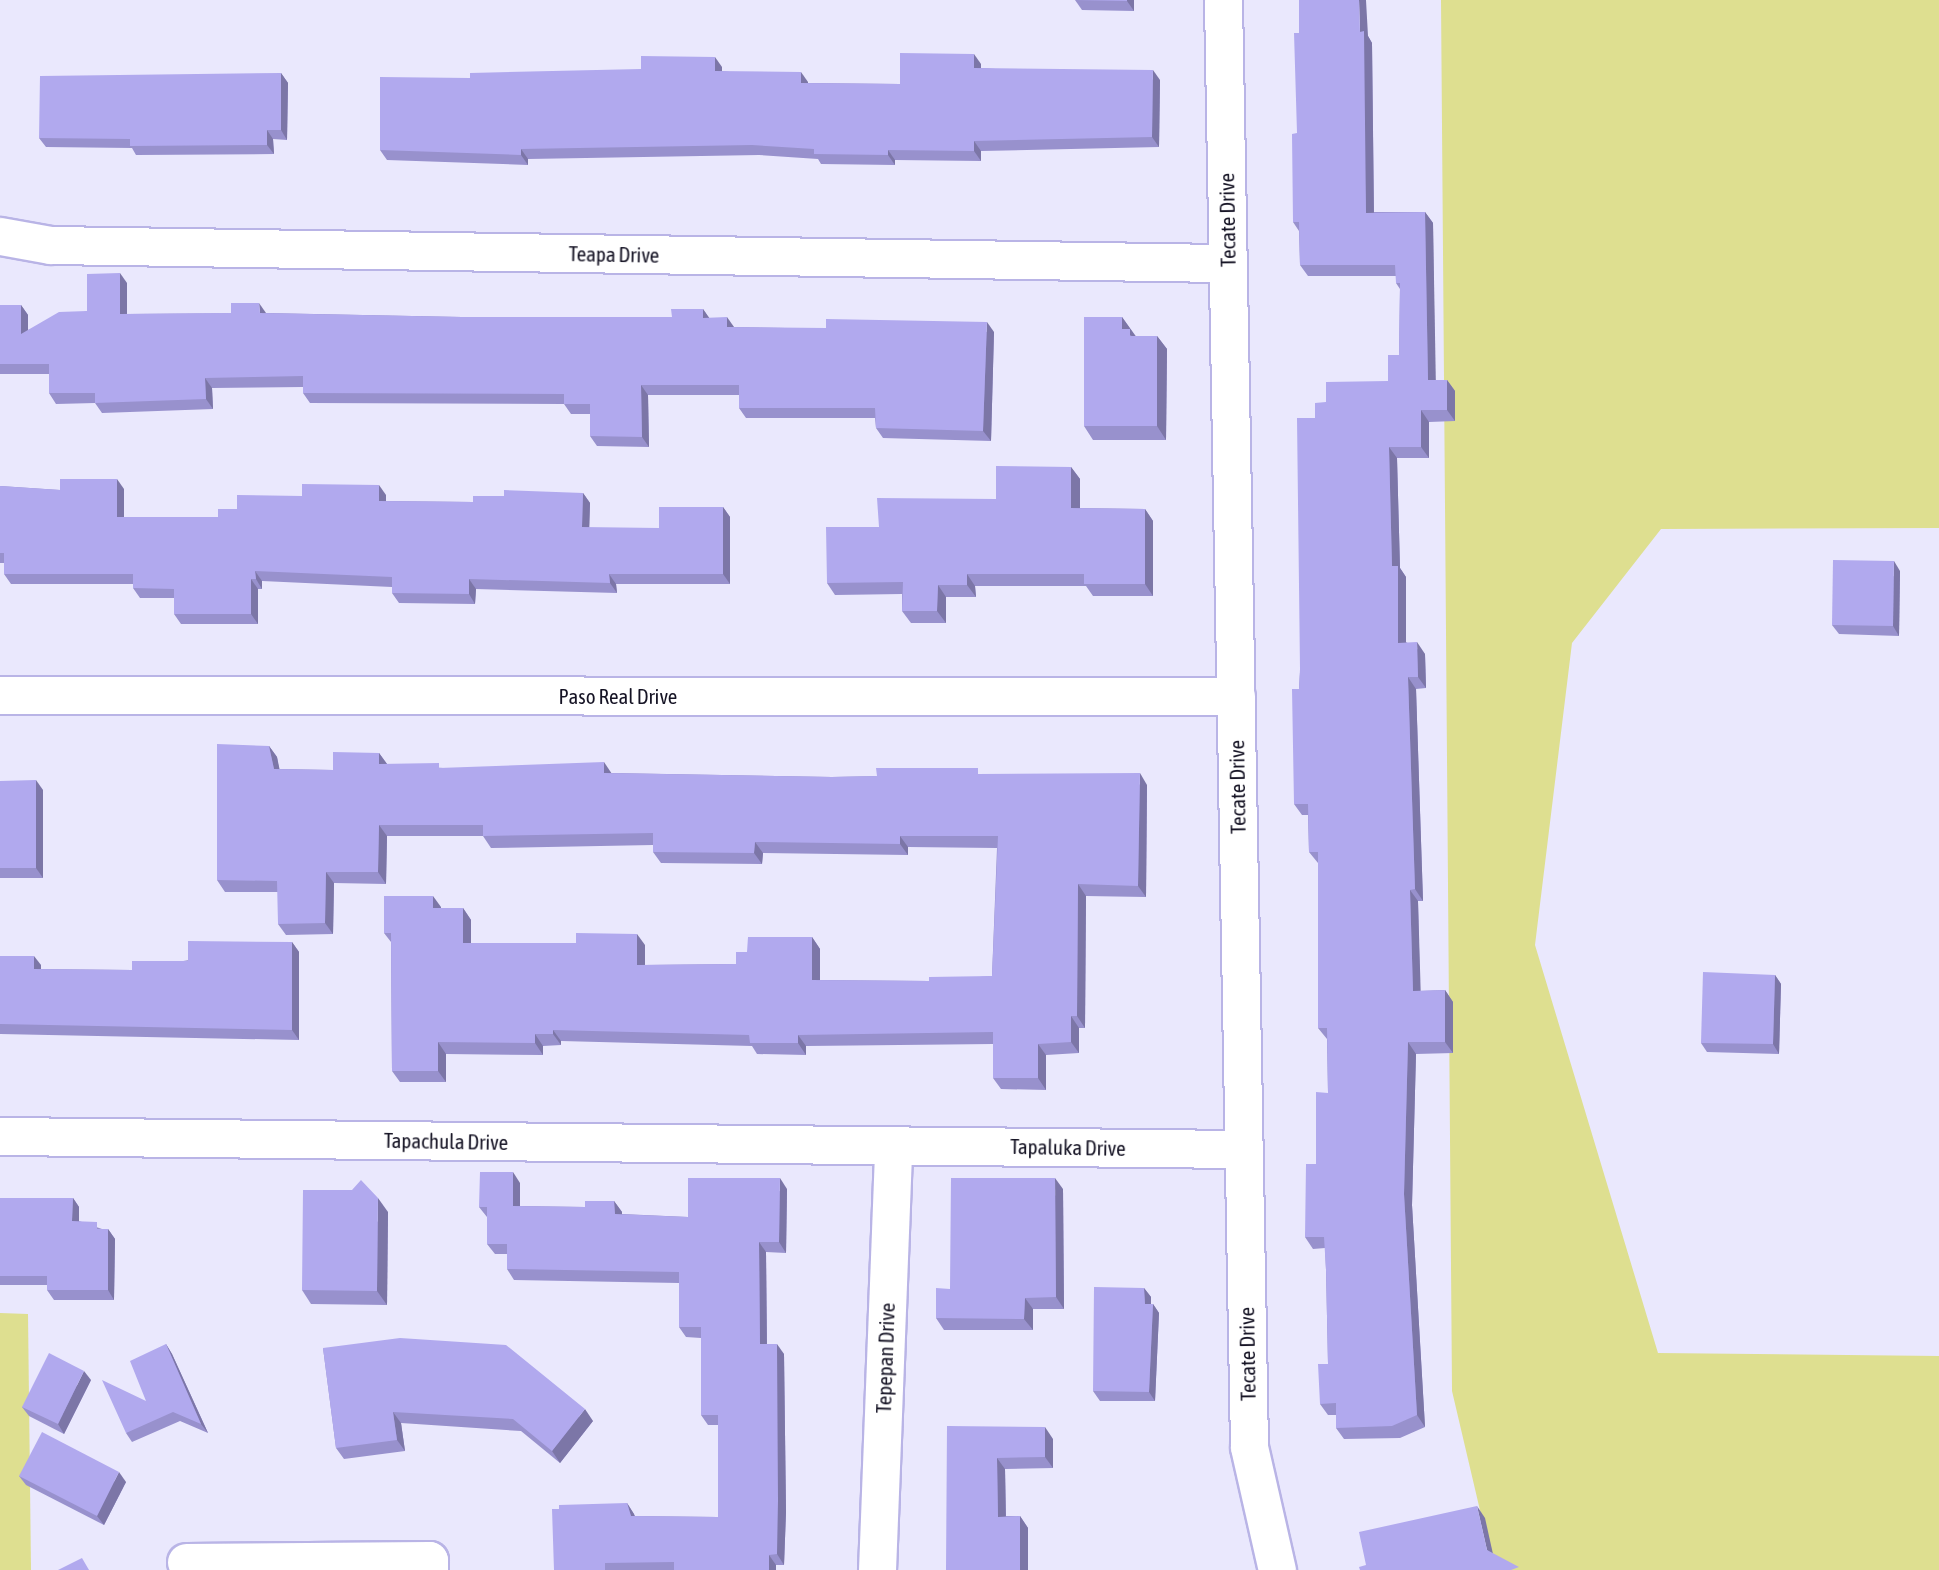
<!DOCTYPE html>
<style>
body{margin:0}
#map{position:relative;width:1939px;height:1570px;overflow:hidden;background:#eae8fd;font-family:"Asap Condensed",sans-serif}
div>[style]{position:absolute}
.green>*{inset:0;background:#dedf90}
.roads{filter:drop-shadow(2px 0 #b9b4e6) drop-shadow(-2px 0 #b9b4e6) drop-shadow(0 2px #b9b4e6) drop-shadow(0 -2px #b9b4e6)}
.minor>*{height:37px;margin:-18.5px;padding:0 18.5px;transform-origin:18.5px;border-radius:18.5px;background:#fff}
.wall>*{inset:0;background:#9891cd}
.shaded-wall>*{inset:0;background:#7c76a7}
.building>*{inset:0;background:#b1a9ee}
span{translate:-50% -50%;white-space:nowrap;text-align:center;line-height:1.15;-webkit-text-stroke:5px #fff;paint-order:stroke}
.street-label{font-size:21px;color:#151324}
</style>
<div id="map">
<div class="green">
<div style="clip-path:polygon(1441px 0,1939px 0,1939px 528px,1661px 529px,1572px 643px,1535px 945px,1658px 1353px,1939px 1356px,1939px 1570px,1494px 1570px,1452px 1391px)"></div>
<div style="clip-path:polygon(0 1313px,28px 1314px,31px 1570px,0 1570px)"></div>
</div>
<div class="roads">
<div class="minor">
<div style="left:1223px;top:0;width:1447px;rotate:88.97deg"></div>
<div style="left:1249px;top:1447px;width:126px;rotate:77.2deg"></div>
<div style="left:0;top:236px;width:51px;rotate:10.2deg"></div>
<div style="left:50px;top:245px;width:1178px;rotate:0.88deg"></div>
<div style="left:0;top:695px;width:1236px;rotate:0.05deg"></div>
<div style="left:0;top:1136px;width:1244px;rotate:0.6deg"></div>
<div style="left:186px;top:1562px;width:243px;rotate:-0.5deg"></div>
<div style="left:429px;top:1560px;width:10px;rotate:90deg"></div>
<div style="left:877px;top:1570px;width:425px;rotate:-87.8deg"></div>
</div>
</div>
<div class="wall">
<div style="clip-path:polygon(1075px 0,1134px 0,1134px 11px,1082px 10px)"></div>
<div style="clip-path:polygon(1299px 33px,1368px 36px,1372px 43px,1374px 212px,1425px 212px,1433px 223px,1435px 380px,1447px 380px,1455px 391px,1455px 421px,1429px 422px,1429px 458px,1397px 458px,1400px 568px,1406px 577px,1406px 642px,1425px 654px,1426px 688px,1416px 689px,1423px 901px,1418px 901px,1420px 991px,1445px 990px,1453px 1002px,1453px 1053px,1416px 1054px,1412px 1205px,1425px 1427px,1400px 1438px,1344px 1439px,1336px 1428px,1336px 1415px,1328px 1415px,1320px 1404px,1328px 1364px,1326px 1270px,1325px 1248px,1313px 1249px,1305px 1237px,1328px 1093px,1327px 1039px,1318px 1028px,1318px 863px,1309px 852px,1308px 815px,1302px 815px,1294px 804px,1299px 689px,1315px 418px,1326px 402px,1388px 381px,1399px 355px,1400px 289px,1396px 283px,1396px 276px,1308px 276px,1300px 265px,1299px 231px,1293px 222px,1297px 133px)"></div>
<div style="clip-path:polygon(981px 64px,981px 68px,1160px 80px,1159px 147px,981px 151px,981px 161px,895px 160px,895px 165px,821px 164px,818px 159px,759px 155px,528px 159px,528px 165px,387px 160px,380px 150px,470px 78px,722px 67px,722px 71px,808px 82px,808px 83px,900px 84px)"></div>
<div style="clip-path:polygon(281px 73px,288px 83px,287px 140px,273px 139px,274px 154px,136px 155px,132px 148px,46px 147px,39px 138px)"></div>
<div style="clip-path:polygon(127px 283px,127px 314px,266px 313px,462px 317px,672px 317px,703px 309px,709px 318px,734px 327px,994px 332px,991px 441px,883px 438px,876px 428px,875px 418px,746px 418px,739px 408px,739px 395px,648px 395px,649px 447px,597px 446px,590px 436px,590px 414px,571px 414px,564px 404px,310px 403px,303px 393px,303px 387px,212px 388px,213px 409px,102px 413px,95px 403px,56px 404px,49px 393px,49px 374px,0 374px,0 305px,21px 305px,28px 315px,28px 330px,87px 311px)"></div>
<div style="clip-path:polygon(1122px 317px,1135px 336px,1157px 336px,1167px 349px,1166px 440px,1093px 440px,1084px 426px)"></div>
<div style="clip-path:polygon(1071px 467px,1080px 479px,1080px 508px,1145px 509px,1153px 521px,1153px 596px,1093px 596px,1086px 586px,975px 586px,976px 597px,946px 597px,946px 623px,911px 623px,902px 611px,902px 594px,835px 595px,827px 583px,879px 527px,996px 499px)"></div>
<div style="clip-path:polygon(0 486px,60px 490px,124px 489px,124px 517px,218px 517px,237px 509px,302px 496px,386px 495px,386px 501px,473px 502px,504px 496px,583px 493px,590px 503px,589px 528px,659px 528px,723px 507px,730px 517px,730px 584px,616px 584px,617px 593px,476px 589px,475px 604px,399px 603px,392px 593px,392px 587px,262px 581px,262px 589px,258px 589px,258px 624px,181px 624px,174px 614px,174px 598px,140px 598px,133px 588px,133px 584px,11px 584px,4px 574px,4px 563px,0 563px)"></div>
<div style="clip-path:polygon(1900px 571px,1899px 636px,1839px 634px,1832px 625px)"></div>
<div style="clip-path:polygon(269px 746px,277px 757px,279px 769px,333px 770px,379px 753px,387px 764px,443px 768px,612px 773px,832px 777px,982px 774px,1147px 785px,1146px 897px,1086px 896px,1085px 1028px,1079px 1028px,1079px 1053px,1046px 1055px,1046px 1090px,1001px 1089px,993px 1078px,993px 1044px,806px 1046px,806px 1055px,757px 1054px,752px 1046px,561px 1041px,561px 1045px,543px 1046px,543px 1055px,446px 1054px,446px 1082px,400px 1082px,392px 1071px,391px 942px,384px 933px,441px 907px,441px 908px,463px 908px,471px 920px,471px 943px,645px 945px,645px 965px,736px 964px,747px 952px,812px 937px,820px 949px,820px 980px,929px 981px,992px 976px,997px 848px,908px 847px,908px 855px,763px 853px,762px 864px,661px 863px,653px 852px,653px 845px,491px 848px,483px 836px,387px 836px,386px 884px,334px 883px,333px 934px,286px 935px,278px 924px,278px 892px,225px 892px,217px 880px)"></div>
<div style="clip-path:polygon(0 781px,43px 790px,43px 878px,0 878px)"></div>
<div style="clip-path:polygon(292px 942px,299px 952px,299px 1040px,0 1034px,0 956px,41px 965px,41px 969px,132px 970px)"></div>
<div style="clip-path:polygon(1775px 975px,1781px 984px,1779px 1054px,1707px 1052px,1701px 1043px)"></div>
<div style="clip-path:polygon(520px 1183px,520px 1206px,585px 1207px,614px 1201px,622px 1212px,622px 1214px,688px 1217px,787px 1189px,786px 1253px,766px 1252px,767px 1344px,784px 1354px,786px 1512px,784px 1565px,776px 1565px,776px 1570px,554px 1570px,627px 1503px,635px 1516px,718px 1517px,718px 1425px,708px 1425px,701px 1415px,701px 1338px,686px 1337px,679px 1327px,679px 1283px,514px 1280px,507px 1269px,507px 1254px,495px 1254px,487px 1244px,487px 1217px,479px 1207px)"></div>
<div style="clip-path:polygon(1063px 1189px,1064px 1309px,1033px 1309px,1033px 1330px,944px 1330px,936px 1318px,950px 1289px)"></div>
<div style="clip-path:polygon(0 1198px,73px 1198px,79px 1207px,79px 1221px,102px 1229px,108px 1229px,115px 1239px,114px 1300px,54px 1300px,47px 1290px,47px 1285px,0 1285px)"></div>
<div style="clip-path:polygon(388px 1212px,387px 1305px,311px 1304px,302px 1290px)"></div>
<div style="clip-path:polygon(1144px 1288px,1151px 1297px,1151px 1304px,1153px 1304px,1159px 1313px,1155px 1401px,1100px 1401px,1093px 1391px)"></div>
<div style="clip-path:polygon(166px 1344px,172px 1354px,208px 1433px,180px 1421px,132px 1442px,126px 1433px,146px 1401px)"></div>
<div style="clip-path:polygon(323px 1348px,593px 1421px,560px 1463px,521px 1431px,401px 1423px,405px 1451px,344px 1459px,336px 1448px)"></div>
<div style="clip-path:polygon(91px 1380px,64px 1434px,29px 1416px,22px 1407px)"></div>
<div style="clip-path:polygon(947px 1426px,1053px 1439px,1053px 1468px,1005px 1469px,1006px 1516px,1020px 1516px,1028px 1528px,1028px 1570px)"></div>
<div style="clip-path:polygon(19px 1476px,126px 1482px,104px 1525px,26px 1485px)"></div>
</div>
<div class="shaded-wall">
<div style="clip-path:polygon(1127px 0,1134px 0,1134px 11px,1127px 1px)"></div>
<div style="clip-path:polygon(1359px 0,1366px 0,1368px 36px,1372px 43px,1374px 224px,1366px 213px)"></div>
<div style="clip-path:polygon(974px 54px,981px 64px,981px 78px,974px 68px)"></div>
<div style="clip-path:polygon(715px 57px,722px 67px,722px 81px,715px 71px)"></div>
<div style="clip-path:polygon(1153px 70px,1160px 80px,1159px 147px,1152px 137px)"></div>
<div style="clip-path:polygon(801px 72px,808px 82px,808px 93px,801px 83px)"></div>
<div style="clip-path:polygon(281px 73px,288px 83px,287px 140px,281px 130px)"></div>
<div style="clip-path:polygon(267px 130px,273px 139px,274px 154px,267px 145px)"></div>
<div style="clip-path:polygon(974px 141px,981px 151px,981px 161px,974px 151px)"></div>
<div style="clip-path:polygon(521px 149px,528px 159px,528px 165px,521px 155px)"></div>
<div style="clip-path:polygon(888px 150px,895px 160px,895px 165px,888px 155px)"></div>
<div style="clip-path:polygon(1425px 212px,1433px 223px,1436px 391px,1428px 380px)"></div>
<div style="clip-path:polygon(120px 273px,127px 283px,127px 324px,120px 314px)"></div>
<div style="clip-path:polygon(259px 303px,266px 313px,267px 324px,260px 313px)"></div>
<div style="clip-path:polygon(21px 305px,28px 315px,28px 344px,21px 334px)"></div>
<div style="clip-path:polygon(703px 309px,710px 319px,703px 318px)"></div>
<div style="clip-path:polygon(727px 317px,734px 327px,727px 327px)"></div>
<div style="clip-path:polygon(1122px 317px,1140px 342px,1122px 329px)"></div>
<div style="clip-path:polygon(987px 322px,994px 332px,991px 441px,983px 431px)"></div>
<div style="clip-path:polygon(1157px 336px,1167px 349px,1166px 440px,1157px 426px)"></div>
<div style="clip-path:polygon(205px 378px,212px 388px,213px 409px,206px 399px)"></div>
<div style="clip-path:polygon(1447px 380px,1455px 391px,1455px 421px,1447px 410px)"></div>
<div style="clip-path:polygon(641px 385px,648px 395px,649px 447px,642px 437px)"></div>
<div style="clip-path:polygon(1421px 410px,1429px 422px,1429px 458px,1421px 447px)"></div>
<div style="clip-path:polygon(1389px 447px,1397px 458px,1400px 568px,1406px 577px,1406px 654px,1398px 643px,1392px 566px)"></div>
<div style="clip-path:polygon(1071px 467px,1080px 479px,1080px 520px,1071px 508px)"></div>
<div style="clip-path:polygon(117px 479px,124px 489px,124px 527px,117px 517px)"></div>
<div style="clip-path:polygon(379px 485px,386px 495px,386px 511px,379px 501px)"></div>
<div style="clip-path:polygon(583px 493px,590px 503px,589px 537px,582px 527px)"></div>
<div style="clip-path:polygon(723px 507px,730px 517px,730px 584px,723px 574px)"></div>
<div style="clip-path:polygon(1145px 509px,1153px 521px,1153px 596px,1145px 584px)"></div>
<div style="clip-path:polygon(1894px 561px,1900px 571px,1899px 636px,1893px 626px)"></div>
<div style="clip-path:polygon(255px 571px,262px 581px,262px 589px,256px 579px)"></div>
<div style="clip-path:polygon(609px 574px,616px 584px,617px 593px,610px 583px)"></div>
<div style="clip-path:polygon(967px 574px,975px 586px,976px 597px,967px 585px)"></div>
<div style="clip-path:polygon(251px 579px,258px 589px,258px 624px,251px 614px)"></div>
<div style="clip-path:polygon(469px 579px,476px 589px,475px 604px,469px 594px)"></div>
<div style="clip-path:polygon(938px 585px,946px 597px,946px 623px,937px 611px)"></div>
<div style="clip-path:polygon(1417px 642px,1425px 654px,1426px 688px,1418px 677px)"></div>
<div style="clip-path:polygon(1408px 677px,1416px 689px,1423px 901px,1415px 889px)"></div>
<div style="clip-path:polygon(269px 746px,277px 757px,282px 781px,274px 769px)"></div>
<div style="clip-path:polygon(379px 753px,387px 764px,379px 764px)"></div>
<div style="clip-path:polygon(604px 762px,612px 774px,604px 773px)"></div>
<div style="clip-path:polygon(1140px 773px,1147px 785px,1146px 897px,1138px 886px)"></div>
<div style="clip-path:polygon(36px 780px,43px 790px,43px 878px,36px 868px)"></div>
<div style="clip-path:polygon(379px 825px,387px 836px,386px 884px,378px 872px)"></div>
<div style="clip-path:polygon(900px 836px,908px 847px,908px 855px,900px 844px)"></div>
<div style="clip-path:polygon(755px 842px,763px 853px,762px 864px,754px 853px)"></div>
<div style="clip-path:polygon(326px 872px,334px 883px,333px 934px,325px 923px)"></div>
<div style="clip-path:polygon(1078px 884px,1086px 896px,1085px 1028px,1077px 1016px)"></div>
<div style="clip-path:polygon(1410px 890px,1418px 901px,1421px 1002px,1413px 991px)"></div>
<div style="clip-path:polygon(433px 896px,441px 907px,441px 920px,433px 908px)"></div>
<div style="clip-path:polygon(463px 908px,471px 920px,471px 955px,463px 943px)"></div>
<div style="clip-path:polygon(637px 934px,645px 945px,645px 976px,637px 965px)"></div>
<div style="clip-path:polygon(812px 937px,820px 949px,820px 992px,812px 980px)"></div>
<div style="clip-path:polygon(292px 942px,299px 952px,299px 1040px,292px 1030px)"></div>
<div style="clip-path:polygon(34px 956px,41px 965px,41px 979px,34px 969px)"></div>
<div style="clip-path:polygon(1775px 975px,1781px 984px,1779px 1054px,1773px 1044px)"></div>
<div style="clip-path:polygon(1445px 990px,1453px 1002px,1453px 1053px,1445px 1042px)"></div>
<div style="clip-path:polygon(1071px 1016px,1079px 1028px,1079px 1053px,1071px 1042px)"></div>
<div style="clip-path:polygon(553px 1030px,561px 1041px,561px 1045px,553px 1034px)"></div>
<div style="clip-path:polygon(535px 1034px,543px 1046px,543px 1055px,535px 1043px)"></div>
<div style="clip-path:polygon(798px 1035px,806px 1046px,806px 1055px,798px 1043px)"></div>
<div style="clip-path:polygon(438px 1042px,446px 1054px,446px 1082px,438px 1071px)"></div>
<div style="clip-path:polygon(1408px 1042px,1416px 1054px,1412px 1205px,1425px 1427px,1417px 1415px,1404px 1194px)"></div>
<div style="clip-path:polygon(1038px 1044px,1046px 1055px,1046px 1090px,1038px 1078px)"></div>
<div style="clip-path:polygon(513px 1172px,520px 1183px,520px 1216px,513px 1206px)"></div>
<div style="clip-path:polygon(780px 1178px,787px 1189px,786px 1253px,779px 1242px)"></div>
<div style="clip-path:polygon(1055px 1178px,1063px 1189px,1064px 1309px,1056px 1297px)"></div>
<div style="clip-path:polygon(73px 1198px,79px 1207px,79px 1231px,72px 1221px)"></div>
<div style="clip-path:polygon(378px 1198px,388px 1212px,387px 1305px,377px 1291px)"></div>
<div style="clip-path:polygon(614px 1201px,622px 1212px,622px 1224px,615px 1214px)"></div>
<div style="clip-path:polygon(108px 1229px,115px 1239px,114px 1300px,108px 1290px)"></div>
<div style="clip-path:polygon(759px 1242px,766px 1252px,767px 1354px,760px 1344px)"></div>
<div style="clip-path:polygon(1144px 1288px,1151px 1297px,1151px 1313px,1145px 1304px)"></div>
<div style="clip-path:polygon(1025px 1298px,1033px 1309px,1033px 1330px,1024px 1319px)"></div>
<div style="clip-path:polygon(1153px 1304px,1159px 1313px,1155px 1401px,1149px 1392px)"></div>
<div style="clip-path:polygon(166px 1344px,172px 1354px,208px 1433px,201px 1424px)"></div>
<div style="clip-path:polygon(777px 1344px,784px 1354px,786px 1512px,784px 1565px,777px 1554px)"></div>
<div style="clip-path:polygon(84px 1371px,91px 1380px,64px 1434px,58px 1424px)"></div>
<div style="clip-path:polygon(585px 1409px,593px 1421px,560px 1463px,552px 1451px)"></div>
<div style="clip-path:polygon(393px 1412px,401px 1423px,405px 1451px,397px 1440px)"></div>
<div style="clip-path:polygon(1045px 1427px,1053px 1439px,1053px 1468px,1045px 1457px)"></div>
<div style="clip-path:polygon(997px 1458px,1005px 1469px,1006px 1528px,998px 1517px)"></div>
<div style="clip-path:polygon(119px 1472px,126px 1482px,104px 1525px,97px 1516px)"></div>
<div style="clip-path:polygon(627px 1503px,634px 1514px,638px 1527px,631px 1516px)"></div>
<div style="clip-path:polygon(1477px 1506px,1485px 1518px,1495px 1563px,1487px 1550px)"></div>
<div style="clip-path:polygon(1020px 1516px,1028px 1528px,1028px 1570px,1020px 1570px)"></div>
<div style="clip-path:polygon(769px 1555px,776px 1565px,776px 1570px,769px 1570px)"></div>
</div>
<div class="building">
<div style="clip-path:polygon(1075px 0,1127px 0,1127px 1px)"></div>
<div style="clip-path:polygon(1299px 0,1359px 0,1360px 32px,1364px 31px,1366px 213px,1425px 212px,1428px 380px,1447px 380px,1447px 410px,1421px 410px,1421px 447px,1389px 447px,1392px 566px,1398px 566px,1398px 643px,1417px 642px,1418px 677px,1408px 677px,1415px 889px,1410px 890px,1413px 991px,1445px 990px,1445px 1042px,1408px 1042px,1404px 1194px,1417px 1415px,1392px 1426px,1336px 1428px,1336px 1403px,1320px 1404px,1318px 1364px,1328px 1364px,1326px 1270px,1324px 1237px,1305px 1237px,1306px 1164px,1316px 1164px,1316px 1092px,1328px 1093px,1327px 1028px,1318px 1028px,1318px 852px,1309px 852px,1308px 804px,1294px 804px,1292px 689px,1299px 689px,1300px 669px,1297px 418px,1315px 418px,1315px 403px,1326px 402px,1326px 382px,1388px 381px,1388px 355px,1399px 355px,1400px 283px,1396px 283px,1395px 265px,1300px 265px,1299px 222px,1293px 222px,1292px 134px,1297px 133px,1294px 33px,1299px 33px)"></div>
<div style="clip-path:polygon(900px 53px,974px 54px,974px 68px,1153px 70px,1152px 137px,974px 141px,974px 151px,888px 150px,888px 155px,814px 154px,814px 149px,752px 145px,521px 149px,521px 155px,380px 150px,380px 77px,470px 78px,470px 73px,641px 69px,641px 56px,715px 57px,715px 71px,801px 72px,801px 83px,900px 84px)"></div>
<div style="clip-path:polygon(281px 73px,281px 130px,267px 130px,267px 145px,130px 146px,130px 139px,39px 138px,40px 76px)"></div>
<div style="clip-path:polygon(120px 273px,120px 314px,231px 313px,231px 303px,259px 303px,260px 313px,462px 317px,672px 317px,671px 309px,703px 309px,703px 318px,727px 317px,727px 327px,826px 328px,826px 319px,987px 322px,983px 431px,876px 428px,875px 408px,739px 408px,739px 385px,641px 385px,642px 437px,590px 436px,590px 404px,564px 404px,564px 394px,303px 393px,303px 376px,205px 378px,206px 399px,95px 403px,95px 393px,49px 393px,49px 364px,0 364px,0 305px,21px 305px,21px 334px,59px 312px,87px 311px,87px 274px)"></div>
<div style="clip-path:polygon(1084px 317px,1122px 317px,1122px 329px,1130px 329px,1130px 336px,1157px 336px,1157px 426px,1084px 426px)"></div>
<div style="clip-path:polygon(996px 466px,1071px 467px,1071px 508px,1145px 509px,1145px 584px,1084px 584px,1084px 574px,967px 574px,967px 585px,938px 585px,937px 611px,902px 611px,903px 582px,827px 583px,826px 527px,879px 527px,877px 498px,996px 499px)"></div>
<div style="clip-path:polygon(60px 479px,117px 479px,117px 517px,218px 517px,218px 509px,237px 509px,237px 495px,302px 496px,302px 484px,379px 485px,379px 501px,473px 502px,473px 496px,504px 496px,504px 490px,583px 493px,582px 527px,659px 528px,659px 507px,723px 507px,723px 574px,609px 574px,610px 583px,469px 579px,469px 594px,392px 593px,392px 577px,255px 571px,256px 579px,251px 579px,251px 614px,174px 614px,174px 589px,133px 588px,133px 574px,4px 574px,4px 553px,0 553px,0 486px,60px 490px)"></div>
<div style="clip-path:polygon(1833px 560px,1894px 561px,1893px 626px,1832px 625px)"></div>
<div style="clip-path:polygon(217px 744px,269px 746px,274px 769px,333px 770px,333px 752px,379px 753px,379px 764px,439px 763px,439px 768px,604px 762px,604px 773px,832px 777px,877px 776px,876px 768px,978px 768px,978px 774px,1140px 773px,1138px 886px,1078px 884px,1077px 1016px,1071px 1016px,1071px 1042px,1038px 1044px,1038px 1078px,993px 1078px,993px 1032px,798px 1035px,798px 1043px,750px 1043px,749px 1035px,553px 1030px,553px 1034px,535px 1034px,535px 1043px,438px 1042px,438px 1071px,392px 1071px,391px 933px,384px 933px,384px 896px,433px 896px,433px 908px,463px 908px,463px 943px,576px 943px,576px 933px,637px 934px,637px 965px,736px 964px,736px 952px,747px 952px,748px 937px,812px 937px,812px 980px,929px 981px,929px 977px,992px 976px,998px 836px,900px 836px,900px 844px,755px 842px,754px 853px,653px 852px,653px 833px,483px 836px,483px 825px,379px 825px,378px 872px,326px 872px,325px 923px,278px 924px,277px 881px,217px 880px)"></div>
<div style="clip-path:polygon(36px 780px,36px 868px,0 868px,0 781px)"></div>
<div style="clip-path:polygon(188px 941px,292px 942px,292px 1030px,0 1024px,0 956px,34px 956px,34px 969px,132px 970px,132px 961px,188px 961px)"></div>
<div style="clip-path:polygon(1703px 972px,1775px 975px,1773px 1044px,1701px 1043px)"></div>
<div style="clip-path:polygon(480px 1172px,513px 1172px,513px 1206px,585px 1207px,585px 1201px,614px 1201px,615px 1214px,688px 1217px,688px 1178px,780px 1178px,779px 1242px,759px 1242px,760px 1344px,777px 1344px,778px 1501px,777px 1554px,769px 1555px,769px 1570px,674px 1570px,674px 1562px,605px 1563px,605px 1570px,554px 1570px,552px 1509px,559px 1509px,559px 1505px,627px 1503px,631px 1516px,718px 1517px,718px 1415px,701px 1415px,701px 1327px,679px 1327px,679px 1272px,507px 1269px,507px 1244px,487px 1244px,487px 1207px,479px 1207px)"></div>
<div style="clip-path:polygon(951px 1178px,1055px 1178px,1056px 1297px,1025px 1298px,1024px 1319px,936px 1318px,936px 1288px,950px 1289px)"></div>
<div style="clip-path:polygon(361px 1180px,378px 1198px,377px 1291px,302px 1290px,303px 1190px,352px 1190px)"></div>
<div style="clip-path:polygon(0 1198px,73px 1198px,72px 1221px,97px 1222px,97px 1229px,108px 1229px,108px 1290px,47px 1290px,47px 1276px,0 1276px)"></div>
<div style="clip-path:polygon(1094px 1287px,1144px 1288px,1145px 1304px,1153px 1304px,1149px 1392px,1093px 1391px)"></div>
<div style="clip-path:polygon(400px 1338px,506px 1345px,585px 1409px,552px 1451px,513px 1419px,393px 1412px,397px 1440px,336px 1448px,323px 1348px)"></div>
<div style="clip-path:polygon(166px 1344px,201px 1424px,173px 1412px,126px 1433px,102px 1380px,146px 1401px,130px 1361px)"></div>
<div style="clip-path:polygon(49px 1353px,84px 1371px,58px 1424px,22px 1407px)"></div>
<div style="clip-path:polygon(947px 1426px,1045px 1427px,1045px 1457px,997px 1458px,998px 1517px,1020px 1516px,1020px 1570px,946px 1570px)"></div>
<div style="clip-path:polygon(42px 1432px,119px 1472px,97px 1516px,19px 1476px)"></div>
<div style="clip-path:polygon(1477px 1506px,1487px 1550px,1519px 1567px,1511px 1570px,1360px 1570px,1359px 1567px,1366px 1565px,1359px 1532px)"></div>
<div style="clip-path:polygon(82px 1558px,89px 1570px,58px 1570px)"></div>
</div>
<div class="street-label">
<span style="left:1227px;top:220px;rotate:-91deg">Tecate Drive</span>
<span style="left:614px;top:254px;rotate:1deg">Teapa Drive</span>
<span style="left:618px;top:696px">Paso Real Drive</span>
<span style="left:1237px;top:787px;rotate:-91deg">Tecate Drive</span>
<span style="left:446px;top:1141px;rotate:1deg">Tapachula Drive</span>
<span style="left:1068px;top:1147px;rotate:1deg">Tapaluka Drive</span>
<span style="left:1247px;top:1354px;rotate:-91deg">Tecate Drive</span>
<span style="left:885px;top:1358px;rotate:-88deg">Tepepan Drive</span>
</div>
</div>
